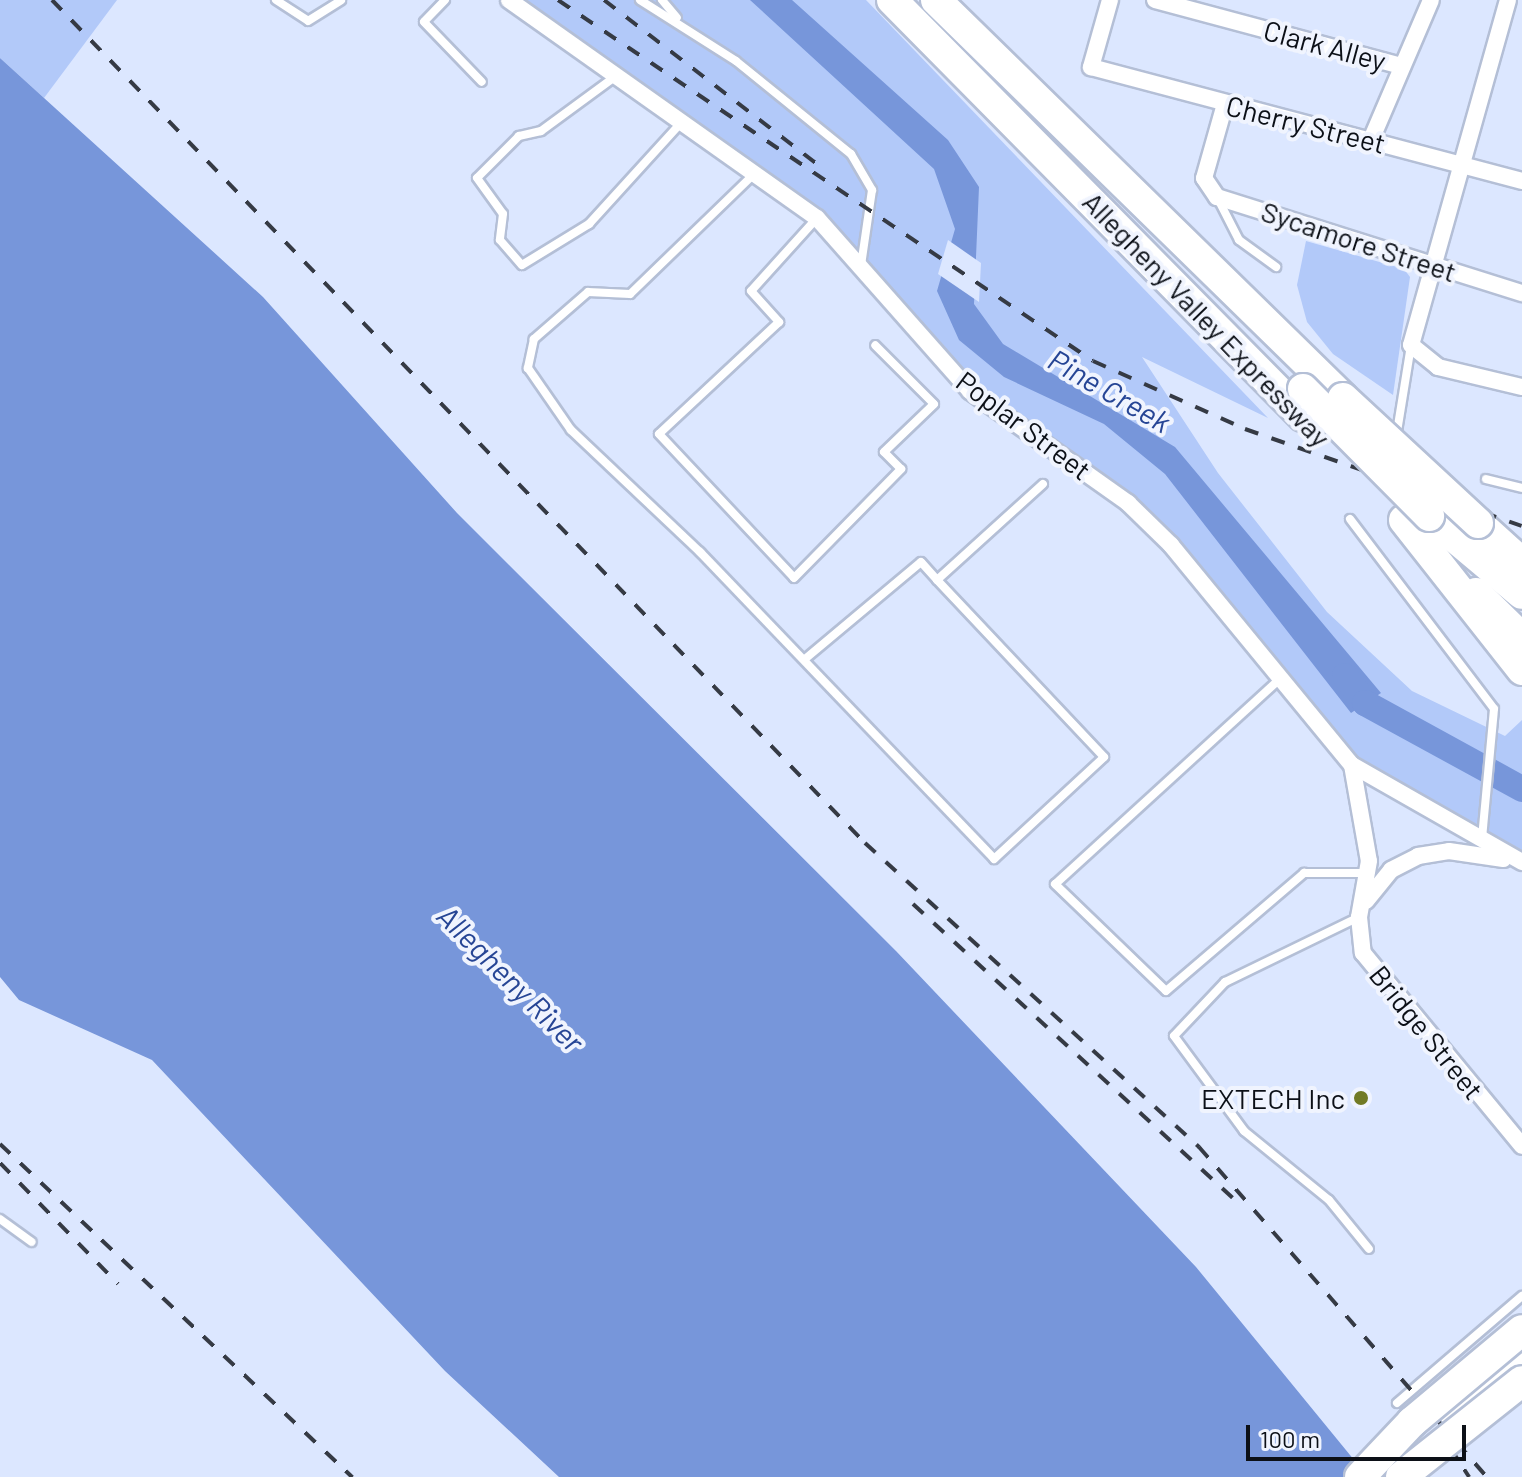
<!DOCTYPE html>
<style>
body{margin:0}
#map{position:relative;width:1522px;height:1477px;overflow:hidden;background:#dce7ff;font-family:Barlow,sans-serif}
div>[style]{position:absolute}
.green>*{inset:0;background:#b2c9f9}
.water>*{inset:0;background:#7796da}
.pier>*{inset:0;background:#dce7ff}
.river>*{height:26px;margin:-13px;padding:0 13px;transform-origin:13px;border-radius:13px;background:#7796da}
.roads{filter:drop-shadow(2px 0 #b4bfd6) drop-shadow(-2px 0 #b4bfd6) drop-shadow(0 2px #b4bfd6) drop-shadow(0 -2px #b4bfd6)}
.lane>*{height:8px;margin:-4px;padding:0 4px;transform-origin:4px;border-radius:4px;background:#fff}
.street>*{height:16px;margin:-8px;padding:0 8px;transform-origin:8px;border-radius:8px;background:#fff}
.highway>*{height:30px;margin:-15px;padding:0 15px;transform-origin:15px;border-radius:15px;background:#fff}
.rail>*{height:4px;margin-top:-2px;transform-origin:0;background:repeating-linear-gradient(90deg,#353a44 0 14px,transparent 0 28px)}
.bridges{filter:drop-shadow(2px 0 #b4bfd6) drop-shadow(-2px 0 #b4bfd6) drop-shadow(0 2px #b4bfd6) drop-shadow(0 -2px #b4bfd6)}
.highway-bridge>*{height:30px;margin:-15px;padding:0 15px;transform-origin:15px;border-radius:15px;background:#fff}
.dots>*{width:22px;height:22px;translate:-50% -50%;box-sizing:border-box;border:4px solid #f0f4fe;border-radius:50%}
span{translate:-50% -50%;white-space:nowrap;text-align:center;line-height:1.15;-webkit-text-stroke:8px #f0f4fe;paint-order:stroke}
.street-label{font-size:28px;color:#0c1017}
.poi-label{font-size:28px;color:#0c1017}
.right{translate:-100% -50%;text-align:right}
.water-label{font-size:30px;color:#264595;font-style:italic}
.scale{position:absolute;left:1246px;top:1425px;width:220px;height:36px;box-sizing:border-box;border:4px solid #0c1017;border-top:0;padding-left:10px;font-size:24px;line-height:28px;white-space:nowrap;color:#0c1017;-webkit-text-stroke:6px #f0f4fe;paint-order:stroke}
</style>
<div id="map">
<div class="green">
<div style="clip-path:polygon(0 0,117px 0,44px 98px,0 58px)"></div>
<div style="clip-path:polygon(509px 0,866px 0,1268px 418px,1142px 357px,1218px 473px,1327px 612px,1412px 691px,1505px 736px,1522px 720px,1522px 862px,1352px 765px,1171px 545px,970px 391px,817px 218px)"></div>
<div style="clip-path:polygon(1306px 241px,1404px 269px,1410px 277px,1393px 395px,1333px 354px,1307px 322px,1297px 285px)"></div>
</div>
<div class="water">
<div style="clip-path:polygon(750px 0,792px 0,948px 140px,979px 187px,974px 304px,1003px 344px,1175px 447px,1381px 693px,1351px 713px,1165px 474px,1104px 424px,1004px 377px,959px 340px,937px 291px,955px 229px,934px 169px)"></div>
<div style="clip-path:polygon(0 58px,263px 297px,457px 513px,896px 951px,1196px 1267px,1368px 1477px,559px 1477px,445px 1371px,152px 1060px,19px 1000px,0 977px)"></div>
</div>
<div class="pier">
<div style="clip-path:polygon(948px 240px,981px 263px,979px 302px,938px 274px)"></div>
</div>
<div class="river">
<div style="left:1345px;top:676px;width:34px;rotate:53deg"></div>
<div style="left:1365px;top:703px;width:179px;rotate:28.7deg"></div>
</div>
<div class="roads">
<div class="lane">
<div style="left:276px;top:0;width:38px;rotate:33deg"></div>
<div style="left:308px;top:21px;width:39px;rotate:-32deg"></div>
<div style="left:445px;top:0;width:30px;rotate:134deg"></div>
<div style="left:424px;top:22px;width:83px;rotate:46deg"></div>
<div style="left:640px;top:0;width:114px;rotate:32.4deg"></div>
<div style="left:736px;top:61px;width:148px;rotate:39deg"></div>
<div style="left:851px;top:154px;width:42px;rotate:59.7deg"></div>
<div style="left:872px;top:190px;width:76px;rotate:98.3deg"></div>
<div style="left:662px;top:0;width:23px;rotate:50deg"></div>
<div style="left:616px;top:76px;width:93px;rotate:143.7deg"></div>
<div style="left:541px;top:131px;width:23px;rotate:167deg"></div>
<div style="left:519px;top:136px;width:59px;rotate:135deg"></div>
<div style="left:477px;top:178px;width:44px;rotate:54.2deg"></div>
<div style="left:503px;top:214px;width:26px;rotate:97deg"></div>
<div style="left:500px;top:240px;width:33px;rotate:49deg"></div>
<div style="left:522px;top:265px;width:79px;rotate:-31.5deg"></div>
<div style="left:589px;top:224px;width:137px;rotate:-47.7deg"></div>
<div style="left:753px;top:175px;width:171px;rotate:135.9deg"></div>
<div style="left:630px;top:294px;width:42px;rotate:-177.3deg"></div>
<div style="left:588px;top:292px;width:72px;rotate:139deg"></div>
<div style="left:534px;top:339px;width:30px;rotate:102deg"></div>
<div style="left:528px;top:368px;width:75px;rotate:55.3deg"></div>
<div style="left:571px;top:430px;width:178px;rotate:43.4deg"></div>
<div style="left:700px;top:552px;width:425px;rotate:46.2deg"></div>
<div style="left:994px;top:859px;width:150px;rotate:-42.8deg"></div>
<div style="left:1104px;top:757px;width:243px;rotate:-133.3deg"></div>
<div style="left:937px;top:580px;width:143px;rotate:-42.2deg"></div>
<div style="left:1217px;top:197px;width:48px;rotate:62.9deg"></div>
<div style="left:1239px;top:240px;width:46px;rotate:36.1deg"></div>
<div style="left:817px;top:218px;width:98px;rotate:132.1deg"></div>
<div style="left:751px;top:291px;width:42px;rotate:47.9deg"></div>
<div style="left:779px;top:322px;width:164px;rotate:137deg"></div>
<div style="left:659px;top:434px;width:197px;rotate:46.8deg"></div>
<div style="left:794px;top:578px;width:153px;rotate:-45.5deg"></div>
<div style="left:901px;top:469px;width:24px;rotate:-135deg"></div>
<div style="left:884px;top:452px;width:69px;rotate:-43.8deg"></div>
<div style="left:934px;top:404px;width:83px;rotate:-135deg"></div>
<div style="left:1396px;top:438px;width:94px;rotate:-80.8deg"></div>
<div style="left:1486px;top:479px;width:37px;rotate:14deg"></div>
<div style="left:1350px;top:519px;width:238px;rotate:52.8deg"></div>
<div style="left:1494px;top:709px;width:130px;rotate:95.3deg"></div>
<div style="left:805px;top:659px;width:151px;rotate:-39.9deg"></div>
<div style="left:921px;top:562px;width:24px;rotate:48deg"></div>
<div style="left:1282px;top:677px;width:307px;rotate:137.6deg"></div>
<div style="left:1055px;top:884px;width:154px;rotate:43.9deg"></div>
<div style="left:1166px;top:991px;width:182px;rotate:-40.5deg"></div>
<div style="left:1304px;top:873px;width:63px"></div>
<div style="left:1359px;top:917px;width:149px;rotate:154.1deg"></div>
<div style="left:1225px;top:982px;width:74px;rotate:133.4deg"></div>
<div style="left:1174px;top:1036px;width:118px;rotate:53.6deg"></div>
<div style="left:1244px;top:1131px;width:109px;rotate:39.1deg"></div>
<div style="left:1329px;top:1200px;width:63px;rotate:50.8deg"></div>
<div style="left:0;top:1219px;width:39px;rotate:36deg"></div>
<div style="left:1397px;top:1403px;width:165px;rotate:-40.6deg"></div>
</div>
<div class="street">
<div style="left:509px;top:0;width:377px;rotate:35.3deg"></div>
<div style="left:817px;top:218px;width:231px;rotate:48.5deg"></div>
<div style="left:970px;top:391px;width:194px;rotate:35.3deg"></div>
<div style="left:1128px;top:503px;width:60px;rotate:44.3deg"></div>
<div style="left:1171px;top:545px;width:285px;rotate:50.6deg"></div>
<div style="left:1352px;top:765px;width:196px;rotate:29.7deg"></div>
<div style="left:1110px;top:0;width:70px;rotate:105.8deg"></div>
<div style="left:1091px;top:67px;width:446px;rotate:14.8deg"></div>
<div style="left:1155px;top:0;width:256px;rotate:15deg"></div>
<div style="left:1508px;top:0;width:358px;rotate:105.7deg"></div>
<div style="left:1411px;top:345px;width:35px;rotate:39deg"></div>
<div style="left:1438px;top:367px;width:86px;rotate:13.4deg"></div>
<div style="left:1225px;top:104px;width:77px;rotate:105.8deg"></div>
<div style="left:1204px;top:178px;width:23px;rotate:56deg"></div>
<div style="left:1217px;top:197px;width:320px;rotate:17.5deg"></div>
<div style="left:1371px;top:140px;width:152px;rotate:-66.8deg"></div>
<div style="left:1352px;top:765px;width:97px;rotate:80deg"></div>
<div style="left:1369px;top:861px;width:57px;rotate:100.1deg"></div>
<div style="left:1359px;top:917px;width:36px;rotate:84deg"></div>
<div style="left:1363px;top:953px;width:250px;rotate:50.5deg"></div>
<div style="left:1366px;top:901px;width:40px;rotate:-51deg"></div>
<div style="left:1391px;top:870px;width:30px;rotate:-27deg"></div>
<div style="left:1418px;top:856px;width:31px;rotate:-9deg"></div>
<div style="left:1449px;top:851px;width:55px;rotate:8.4deg"></div>
</div>
<div class="highway">
<div style="left:892px;top:0;width:585px;rotate:45.35deg"></div>
<div style="left:936px;top:0;width:569px;rotate:44.36deg"></div>
<div style="left:1429px;top:516px;width:121px;rotate:40deg"></div>
<div style="left:1404px;top:520px;width:191px;rotate:51.8deg"></div>
<div style="left:1478px;top:523px;width:59px;rotate:42.3deg"></div>
<div style="left:1476px;top:593px;width:64px;rotate:44.4deg"></div>
<div style="left:1454px;top:1412px;width:89px;rotate:-40deg"></div>
</div>
</div>
<div class="rail">
<div style="left:52px;top:0;width:1171px;rotate:46.04deg"></div>
<div style="left:865px;top:843px;width:452px;rotate:42.3deg"></div>
<div style="left:1199px;top:1147px;width:438px;rotate:48.9deg"></div>
<div style="left:558px;top:0;width:645px;rotate:34.01deg"></div>
<div style="left:1093px;top:361px;width:167px;rotate:24.1deg"></div>
<div style="left:1245px;top:429px;width:293px;rotate:19.3deg"></div>
<div style="left:604px;top:0;width:267px;rotate:37.6deg"></div>
<div style="left:913px;top:904px;width:447px;rotate:42.6deg"></div>
<div style="left:0;top:1144px;width:485px;rotate:43.4deg"></div>
<div style="left:0;top:1163px;width:169px;rotate:45.7deg"></div>
<div style="left:1449px;top:1446px;width:37px;rotate:57deg"></div>
</div>
<div class="bridges">
<div class="highway-bridge">
<div style="left:1303px;top:389px;width:179px;rotate:45.2deg"></div>
<div style="left:1343px;top:398px;width:184px;rotate:42.8deg"></div>
<div style="left:1360px;top:1477px;width:76px;rotate:-46.6deg"></div>
<div style="left:1412px;top:1422px;width:143px;rotate:-39.9deg"></div>
<div style="left:1401px;top:1477px;width:154px;rotate:-38.4deg"></div>
</div>
</div>
<div class="dots">
<div style="left:1361px;top:1098px;background:#717a25"></div>
</div>
<div class="street-label">
<span style="left:1325px;top:45px;rotate:15deg">Clark Alley</span>
<span style="left:1306px;top:124px;rotate:14deg">Cherry Street</span>
<span style="left:1359px;top:241px;rotate:18deg">Sycamore Street</span>
<span style="left:1207px;top:319px;rotate:46deg">Allegheny Valley Expressway</span>
<span style="left:1024px;top:425px;rotate:37deg">Poplar Street</span>
<span style="left:1427px;top:1032px;rotate:51deg">Bridge Street</span>
</div>
<div class="poi-label">
<span class="right" style="left:1345px;top:1098px">EXTECH Inc</span>
</div>
<div class="water-label">
<span style="left:1110px;top:390px;rotate:30deg">Pine Creek</span>
<span style="left:511px;top:978px;rotate:45deg">Allegheny River</span>
</div>
<div class="scale">100 m</div>
</div>
